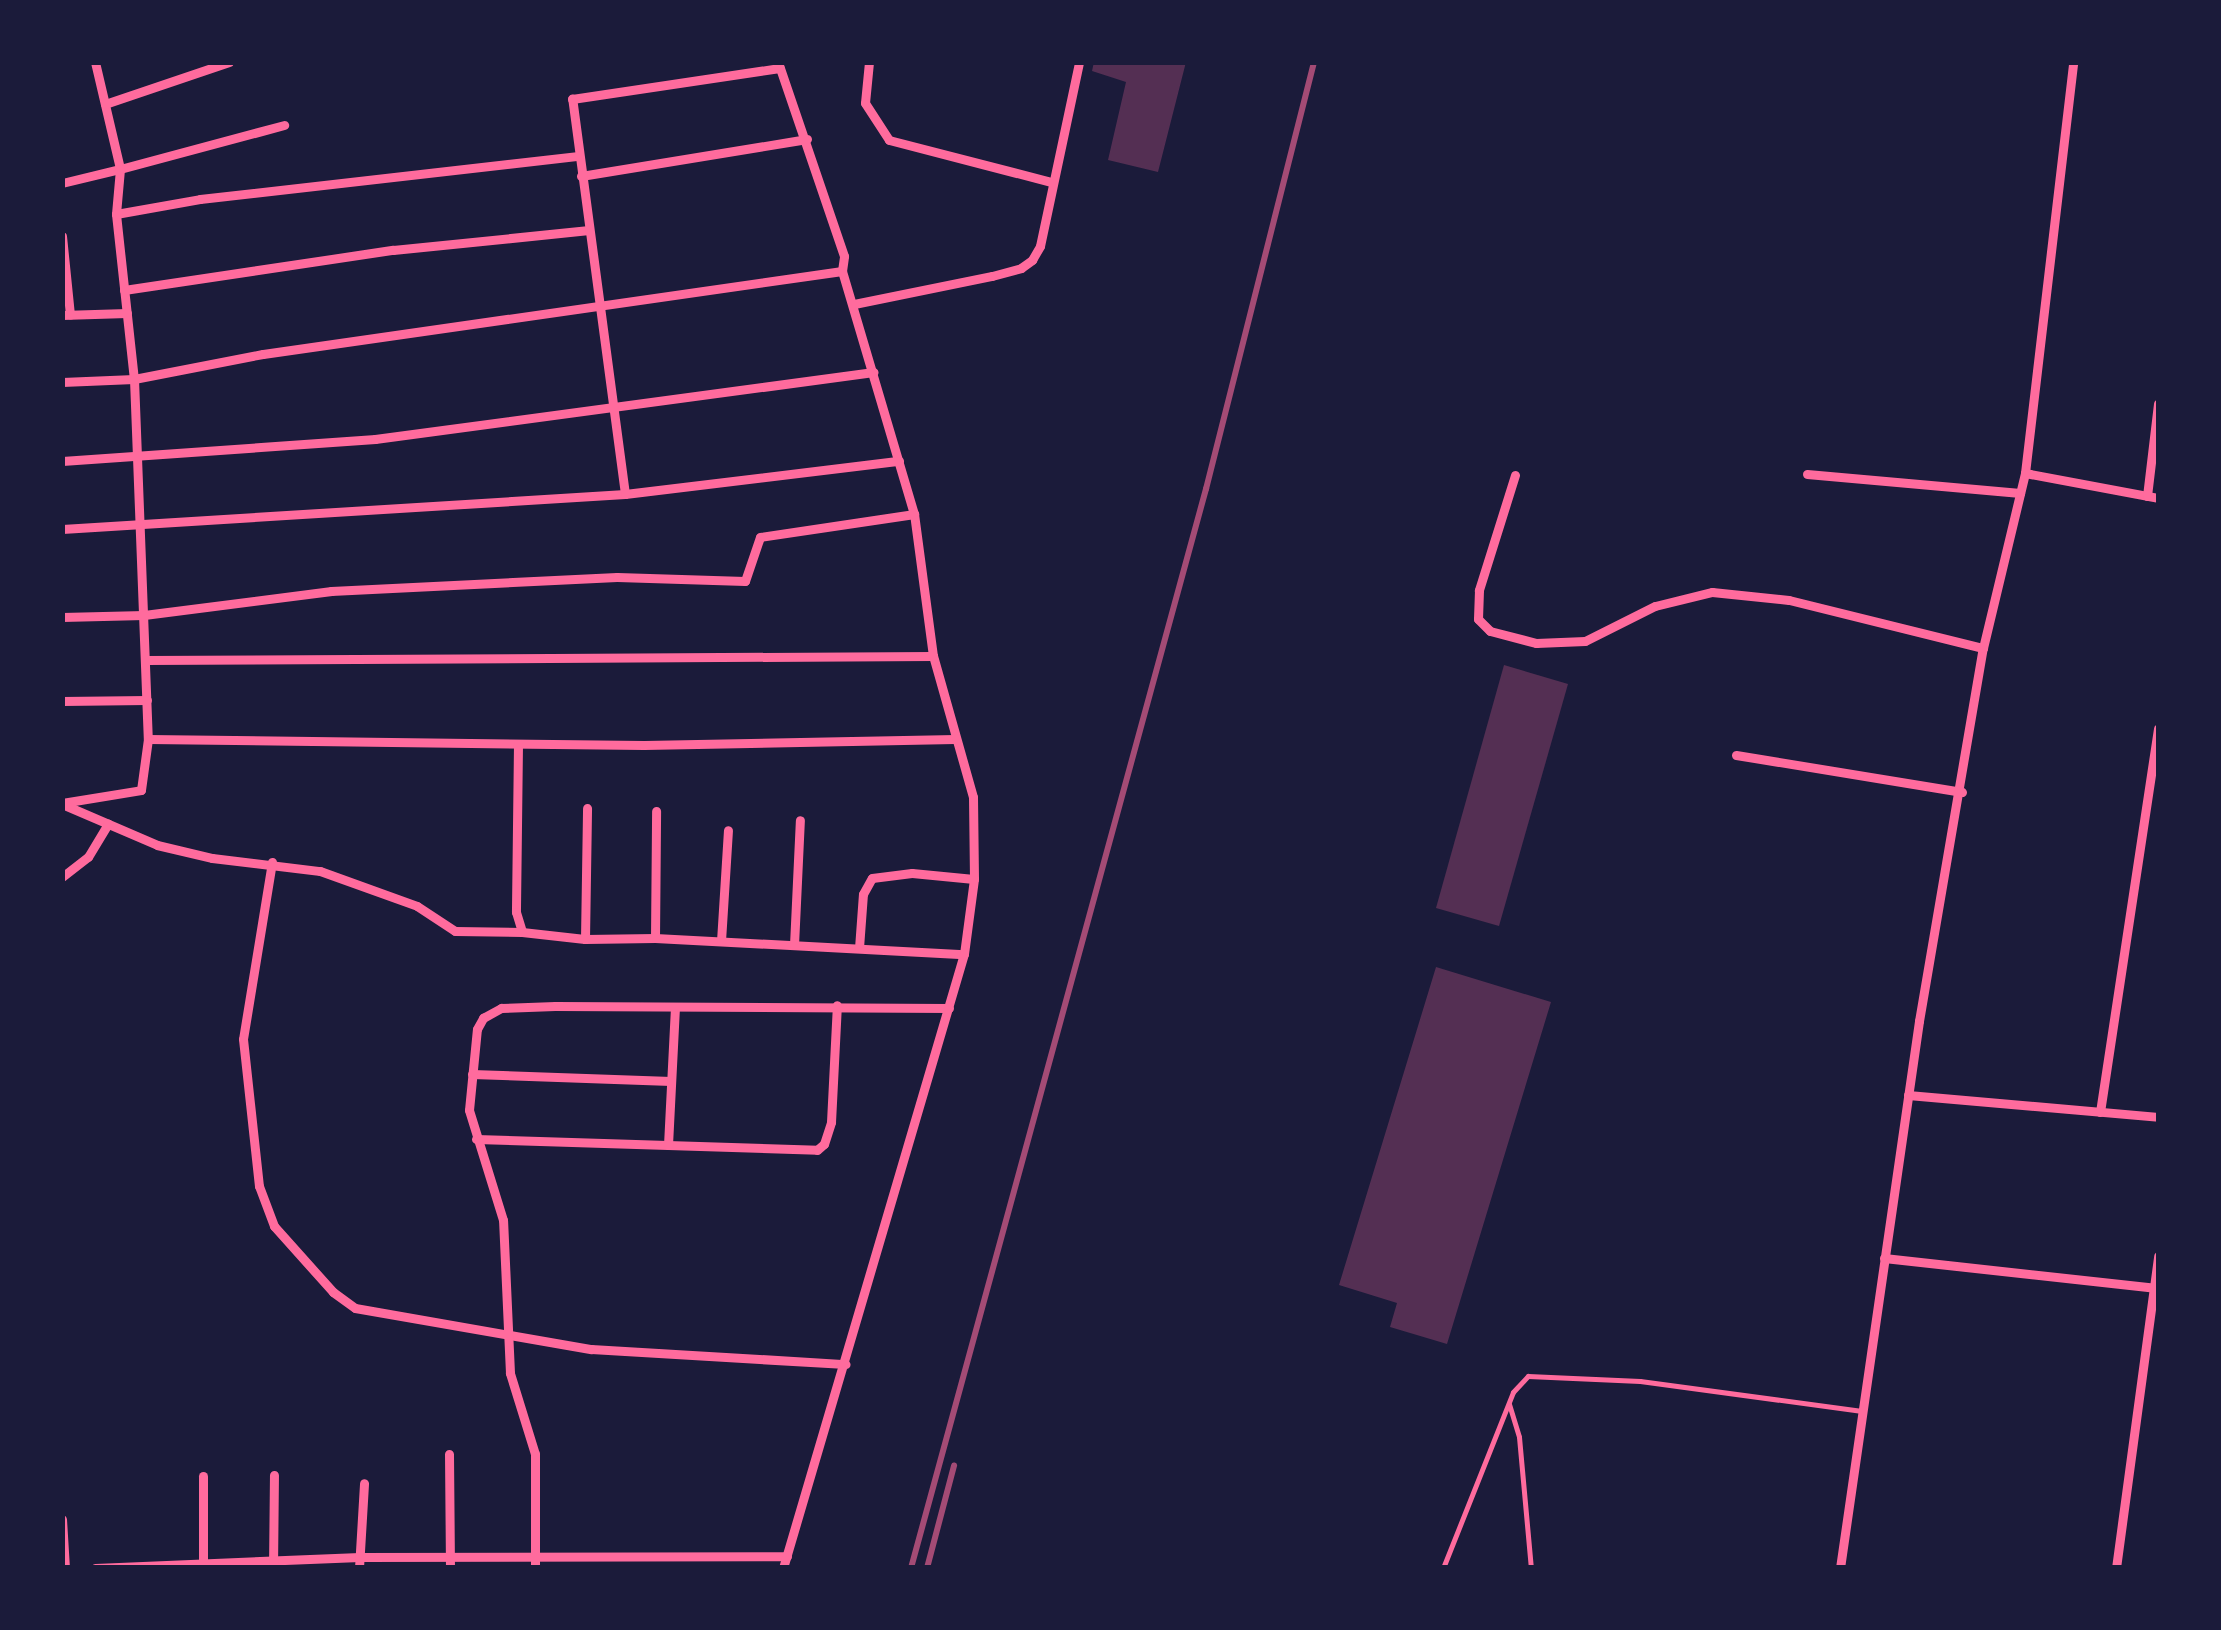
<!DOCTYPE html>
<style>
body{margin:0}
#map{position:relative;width:2221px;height:1630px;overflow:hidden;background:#1b1b3a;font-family:"Roboto Condensed",sans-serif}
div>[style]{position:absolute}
.building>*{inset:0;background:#542f53}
.service>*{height:5px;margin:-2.5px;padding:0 2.5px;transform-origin:2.5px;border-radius:2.5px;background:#ff6b9d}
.minor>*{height:9px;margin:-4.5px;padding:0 4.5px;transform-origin:4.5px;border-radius:4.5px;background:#ff6b9d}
.rail>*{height:6px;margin:-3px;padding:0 3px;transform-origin:3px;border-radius:3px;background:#a44b75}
span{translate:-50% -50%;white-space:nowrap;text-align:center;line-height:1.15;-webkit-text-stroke:9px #1b1b3a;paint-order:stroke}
.frame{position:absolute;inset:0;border:65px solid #1b1b3a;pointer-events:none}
</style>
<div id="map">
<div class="building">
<div style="clip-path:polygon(1094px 62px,1186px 62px,1158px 172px,1108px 160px,1126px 82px,1092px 71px)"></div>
<div style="clip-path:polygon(1504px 665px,1568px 684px,1499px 926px,1436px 908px)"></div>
<div style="clip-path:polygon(1436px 967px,1551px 1002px,1447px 1344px,1390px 1327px,1397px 1303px,1339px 1285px)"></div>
</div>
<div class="service">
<div style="left:1509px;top:1404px;width:34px;rotate:73deg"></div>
<div style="left:1519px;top:1437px;width:132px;rotate:84.8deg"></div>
<div style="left:1443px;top:1568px;width:189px;rotate:-68.3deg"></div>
<div style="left:1513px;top:1392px;width:22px;rotate:-47deg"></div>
<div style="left:1528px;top:1376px;width:112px;rotate:2.6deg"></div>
<div style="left:1640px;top:1381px;width:224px;rotate:7.7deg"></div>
</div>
<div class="minor">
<div style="left:95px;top:62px;width:110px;rotate:76.8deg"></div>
<div style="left:120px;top:169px;width:170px;rotate:-15deg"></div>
<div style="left:869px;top:62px;width:41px;rotate:95.6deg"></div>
<div style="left:865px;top:103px;width:44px;rotate:57deg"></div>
<div style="left:889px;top:140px;width:167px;rotate:14.5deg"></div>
<div style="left:105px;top:104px;width:131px;rotate:-18.7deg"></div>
<div style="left:581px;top:176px;width:229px;rotate:-9.3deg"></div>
<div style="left:62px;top:183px;width:60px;rotate:-13.6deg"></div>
<div style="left:120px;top:169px;width:45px;rotate:95.1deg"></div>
<div style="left:116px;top:214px;width:166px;rotate:83.8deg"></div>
<div style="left:134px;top:379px;width:360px;rotate:87.8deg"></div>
<div style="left:148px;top:739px;width:496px;rotate:0.7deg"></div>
<div style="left:644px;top:745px;width:311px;rotate:-1.1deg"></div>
<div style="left:116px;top:214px;width:85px;rotate:-10.1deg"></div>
<div style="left:200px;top:199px;width:381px;rotate:-6.5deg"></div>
<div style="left:62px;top:236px;width:79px;rotate:84.2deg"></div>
<div style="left:124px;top:290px;width:272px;rotate:-8.5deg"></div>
<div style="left:393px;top:250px;width:197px;rotate:-5.8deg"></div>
<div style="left:854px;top:304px;width:141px;rotate:-11.5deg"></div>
<div style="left:992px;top:276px;width:30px;rotate:-15deg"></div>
<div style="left:1021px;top:268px;width:14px;rotate:-36deg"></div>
<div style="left:1032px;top:260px;width:16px;rotate:-60deg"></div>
<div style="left:1040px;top:246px;width:188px;rotate:-78deg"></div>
<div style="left:62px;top:315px;width:65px;rotate:-1.8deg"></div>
<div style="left:62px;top:382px;width:72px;rotate:-2.4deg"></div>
<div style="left:134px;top:379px;width:131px;rotate:-11deg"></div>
<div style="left:263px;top:354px;width:585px;rotate:-8.16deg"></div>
<div style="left:842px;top:271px;width:15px;rotate:-82deg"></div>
<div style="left:844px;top:256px;width:205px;rotate:-108.8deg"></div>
<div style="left:62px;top:461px;width:314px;rotate:-4deg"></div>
<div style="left:375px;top:439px;width:503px;rotate:-7.65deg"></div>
<div style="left:2025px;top:473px;width:135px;rotate:10.6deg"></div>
<div style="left:1807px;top:474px;width:214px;rotate:5.1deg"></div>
<div style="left:1515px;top:475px;width:121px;rotate:107.4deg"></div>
<div style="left:1479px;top:590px;width:29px;rotate:92deg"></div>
<div style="left:1478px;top:619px;width:17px;rotate:45deg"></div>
<div style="left:1490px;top:631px;width:48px;rotate:14.6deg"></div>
<div style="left:1536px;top:643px;width:49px;rotate:-2.3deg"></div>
<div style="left:1585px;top:641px;width:78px;rotate:-26.6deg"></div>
<div style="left:1655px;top:606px;width:59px;rotate:-13.8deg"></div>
<div style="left:1712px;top:592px;width:77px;rotate:5.9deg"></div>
<div style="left:1789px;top:600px;width:200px;rotate:13.9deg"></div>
<div style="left:625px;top:494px;width:399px;rotate:-97.6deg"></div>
<div style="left:572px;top:99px;width:210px;rotate:-8.5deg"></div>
<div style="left:2147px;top:496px;width:93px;rotate:-83.2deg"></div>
<div style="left:62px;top:529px;width:564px;rotate:-3.56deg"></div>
<div style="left:625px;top:494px;width:276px;rotate:-6.9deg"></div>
<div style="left:62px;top:617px;width:82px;rotate:-1.4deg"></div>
<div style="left:144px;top:615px;width:189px;rotate:-7.3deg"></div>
<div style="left:331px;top:591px;width:286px;rotate:-2.8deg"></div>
<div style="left:617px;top:577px;width:128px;rotate:1.8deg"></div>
<div style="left:745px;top:581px;width:46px;rotate:-71.2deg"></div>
<div style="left:760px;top:537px;width:156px;rotate:-8.5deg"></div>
<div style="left:145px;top:660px;width:788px;rotate:-0.29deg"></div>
<div style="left:62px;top:701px;width:85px;rotate:-0.7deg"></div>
<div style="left:518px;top:744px;width:168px;rotate:90.7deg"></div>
<div style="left:516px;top:912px;width:21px;rotate:73deg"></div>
<div style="left:522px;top:932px;width:63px;rotate:6.3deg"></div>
<div style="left:585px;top:939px;width:70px;rotate:-0.8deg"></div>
<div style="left:655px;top:938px;width:309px;rotate:3deg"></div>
<div style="left:1736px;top:755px;width:229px;rotate:9.3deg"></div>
<div style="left:62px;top:803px;width:80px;rotate:-9.3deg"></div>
<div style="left:141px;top:790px;width:51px;rotate:-82.2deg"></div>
<div style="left:62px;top:804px;width:103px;rotate:23.3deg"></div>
<div style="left:157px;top:845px;width:57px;rotate:13.3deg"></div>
<div style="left:212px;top:858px;width:109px;rotate:6.9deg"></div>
<div style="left:320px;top:871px;width:103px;rotate:19.8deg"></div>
<div style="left:417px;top:906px;width:45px;rotate:33.3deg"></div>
<div style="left:455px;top:931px;width:67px;rotate:0.9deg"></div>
<div style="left:272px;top:862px;width:179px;rotate:99.3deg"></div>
<div style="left:243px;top:1039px;width:148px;rotate:83.8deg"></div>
<div style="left:259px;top:1186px;width:43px;rotate:69.4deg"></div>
<div style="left:274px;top:1226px;width:89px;rotate:48.2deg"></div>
<div style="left:333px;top:1292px;width:27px;rotate:36deg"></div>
<div style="left:355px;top:1308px;width:240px;rotate:9.9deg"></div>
<div style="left:591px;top:1349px;width:255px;rotate:3.4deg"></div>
<div style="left:62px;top:877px;width:33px;rotate:-38deg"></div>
<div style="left:88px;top:857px;width:39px;rotate:-59deg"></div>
<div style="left:655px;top:938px;width:127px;rotate:-89.5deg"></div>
<div style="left:585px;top:939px;width:131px;rotate:-89.1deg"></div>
<div style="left:721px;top:941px;width:111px;rotate:-86.4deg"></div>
<div style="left:794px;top:945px;width:125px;rotate:-87.3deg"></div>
<div style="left:859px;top:948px;width:54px;rotate:-85.8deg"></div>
<div style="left:863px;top:894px;width:18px;rotate:-61deg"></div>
<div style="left:872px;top:878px;width:40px;rotate:-7.1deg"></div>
<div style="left:912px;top:873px;width:62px;rotate:5.5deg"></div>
<div style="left:472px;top:1074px;width:199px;rotate:2deg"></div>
<div style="left:1908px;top:1095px;width:251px;rotate:5deg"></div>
<div style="left:2100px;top:1112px;width:388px;rotate:-81.4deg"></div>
<div style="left:476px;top:1139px;width:341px;rotate:1.8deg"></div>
<div style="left:817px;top:1150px;width:9px;rotate:-41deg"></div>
<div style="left:824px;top:1144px;width:23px;rotate:-72deg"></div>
<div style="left:831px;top:1122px;width:117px;rotate:-87.1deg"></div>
<div style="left:668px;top:1145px;width:137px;rotate:-87.1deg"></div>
<div style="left:1884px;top:1258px;width:272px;rotate:6.3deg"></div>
<div style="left:449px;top:1454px;width:114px;rotate:89.5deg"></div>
<div style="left:62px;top:1519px;width:49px;rotate:86.5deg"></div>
<div style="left:95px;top:1568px;width:265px;rotate:-2.4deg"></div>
<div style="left:360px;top:1557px;width:427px;rotate:-0.1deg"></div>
<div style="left:203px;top:1568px;width:92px;rotate:-90deg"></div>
<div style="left:273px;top:1568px;width:93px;rotate:-89.4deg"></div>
<div style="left:359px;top:1568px;width:85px;rotate:-86.6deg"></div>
<div style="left:535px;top:1568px;width:114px;rotate:-90deg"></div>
<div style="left:535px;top:1454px;width:85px;rotate:-107.2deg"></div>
<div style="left:510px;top:1373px;width:153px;rotate:-92.6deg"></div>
<div style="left:503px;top:1220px;width:115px;rotate:-107.2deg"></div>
<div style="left:469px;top:1110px;width:81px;rotate:-84.4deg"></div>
<div style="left:477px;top:1029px;width:13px;rotate:-61deg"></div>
<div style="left:483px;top:1018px;width:21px;rotate:-29deg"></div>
<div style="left:501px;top:1008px;width:54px;rotate:-2.1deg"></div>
<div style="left:555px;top:1006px;width:394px;rotate:0.3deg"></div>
<div style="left:783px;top:1568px;width:640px;rotate:-73.58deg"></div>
<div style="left:964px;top:954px;width:76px;rotate:-82.4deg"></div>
<div style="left:974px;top:879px;width:82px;rotate:-90.7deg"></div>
<div style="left:973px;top:797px;width:147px;rotate:-105.8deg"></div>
<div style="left:933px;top:656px;width:143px;rotate:-97.6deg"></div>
<div style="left:914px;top:514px;width:253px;rotate:-106.5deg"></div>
<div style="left:1840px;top:1568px;width:553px;rotate:-81.78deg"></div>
<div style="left:1919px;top:1021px;width:378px;rotate:-80.3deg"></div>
<div style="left:1983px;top:648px;width:180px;rotate:-76.5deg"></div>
<div style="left:2025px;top:473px;width:414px;rotate:-83.3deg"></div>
<div style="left:2116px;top:1568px;width:315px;rotate:-82.3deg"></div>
</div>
<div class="rail">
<div style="left:911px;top:1568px;width:1119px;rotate:-74.71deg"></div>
<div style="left:1206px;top:489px;width:440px;rotate:-75.8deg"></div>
<div style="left:927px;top:1568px;width:106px;rotate:-75.2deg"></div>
</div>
<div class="frame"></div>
</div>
